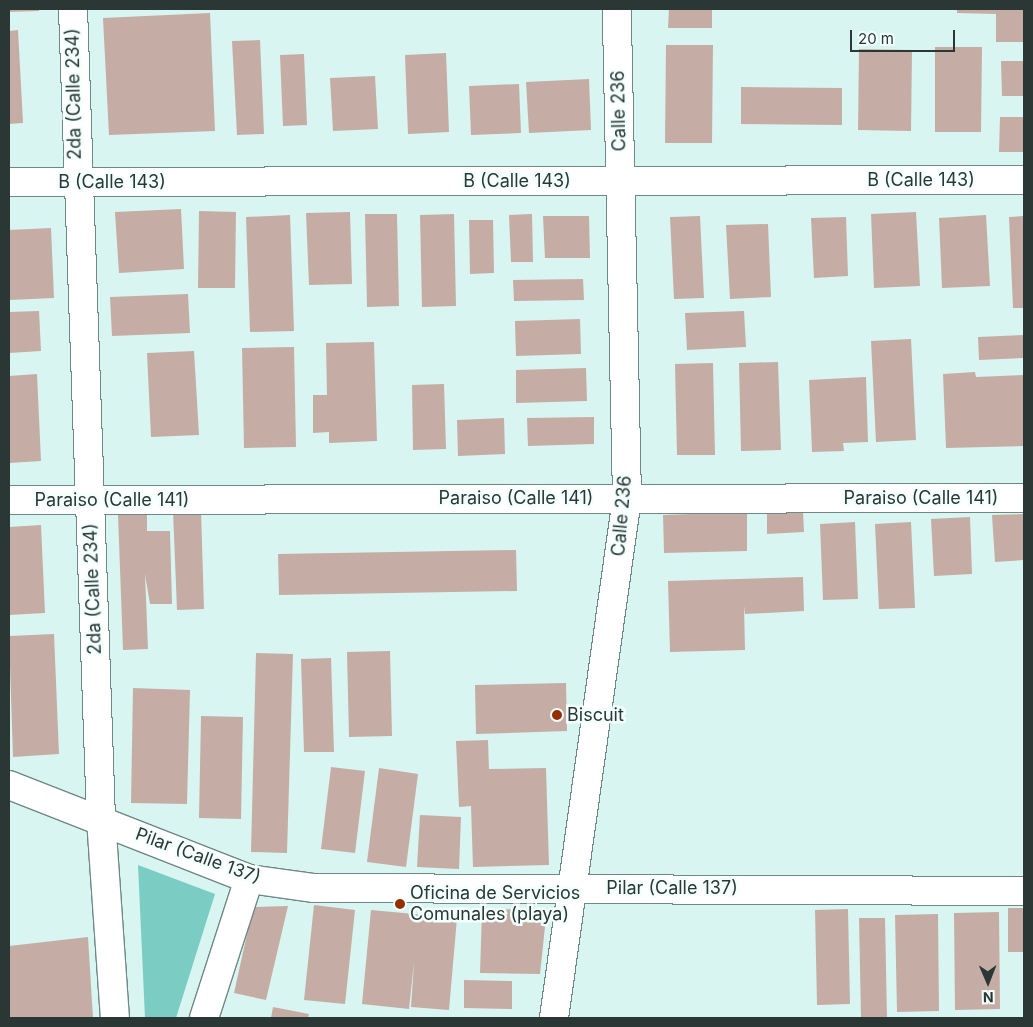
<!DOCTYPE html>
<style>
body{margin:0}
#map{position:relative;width:1033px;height:1027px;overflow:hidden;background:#d8f5f1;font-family:Inter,sans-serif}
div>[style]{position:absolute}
.green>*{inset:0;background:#7bcdc4}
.building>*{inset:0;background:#c5ada5}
.roads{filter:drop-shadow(1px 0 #6e8885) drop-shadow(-1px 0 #6e8885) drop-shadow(0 1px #6e8885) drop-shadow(0 -1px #6e8885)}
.street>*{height:28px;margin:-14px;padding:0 14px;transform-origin:14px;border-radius:14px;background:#fff}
.dots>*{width:14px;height:14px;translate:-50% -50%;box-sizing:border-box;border:2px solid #f3fffd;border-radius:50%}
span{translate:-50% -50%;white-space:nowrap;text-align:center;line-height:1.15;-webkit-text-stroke:5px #f3fffd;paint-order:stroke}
.street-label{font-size:18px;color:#2b3735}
.poi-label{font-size:18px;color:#2b3735}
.left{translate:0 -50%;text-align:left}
.frame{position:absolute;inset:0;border:10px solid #2b3735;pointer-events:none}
.north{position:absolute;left:963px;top:957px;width:50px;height:50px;-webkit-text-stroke:4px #f3fffd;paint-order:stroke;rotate:179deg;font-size:14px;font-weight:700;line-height:20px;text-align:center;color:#2b3735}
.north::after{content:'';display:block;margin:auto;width:18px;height:22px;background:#2b3735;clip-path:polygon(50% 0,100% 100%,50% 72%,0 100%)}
.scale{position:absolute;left:850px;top:30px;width:105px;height:22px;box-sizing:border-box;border:2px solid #2b3735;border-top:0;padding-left:6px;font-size:15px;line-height:18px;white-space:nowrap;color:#2b3735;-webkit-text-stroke:4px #f3fffd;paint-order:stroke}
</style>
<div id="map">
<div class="green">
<div style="clip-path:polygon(138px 865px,215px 894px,176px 1018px,145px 1018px)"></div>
</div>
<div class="building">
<div style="clip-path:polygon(9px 9px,39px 9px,39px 11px,9px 12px)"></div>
<div style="clip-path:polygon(669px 9px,712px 9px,712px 28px,668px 28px)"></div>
<div style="clip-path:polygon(957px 9px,1024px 9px,1024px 42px,996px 42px,996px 14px,957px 13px)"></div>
<div style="clip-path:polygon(210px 13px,215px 131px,109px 135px,103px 18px)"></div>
<div style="clip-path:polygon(18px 30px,23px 123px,9px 124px,9px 31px)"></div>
<div style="clip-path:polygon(260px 40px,264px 134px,237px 135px,232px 41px)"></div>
<div style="clip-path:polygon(666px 45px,713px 45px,712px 143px,665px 143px)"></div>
<div style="clip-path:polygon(935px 47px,982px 47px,981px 132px,935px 132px)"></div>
<div style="clip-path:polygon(859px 49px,912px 50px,911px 131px,858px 130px)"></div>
<div style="clip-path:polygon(446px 53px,449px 132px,408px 134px,405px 55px)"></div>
<div style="clip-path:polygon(304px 54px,307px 125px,283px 126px,280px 55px)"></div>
<div style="clip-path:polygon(1001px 61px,1024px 61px,1024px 96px,1002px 96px)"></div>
<div style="clip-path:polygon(375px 76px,378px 129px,333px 131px,330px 78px)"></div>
<div style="clip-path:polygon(589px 79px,591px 130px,529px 133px,526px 82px)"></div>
<div style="clip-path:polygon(519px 84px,521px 133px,471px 135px,469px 86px)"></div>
<div style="clip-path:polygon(741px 87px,842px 88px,842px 125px,741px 124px)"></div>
<div style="clip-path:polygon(1000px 117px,1024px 117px,1024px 152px,999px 152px)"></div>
<div style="clip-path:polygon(181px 209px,184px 269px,119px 273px,115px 212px)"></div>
<div style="clip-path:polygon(199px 211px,236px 212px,235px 288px,198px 288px)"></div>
<div style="clip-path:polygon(350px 212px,352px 284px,309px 285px,306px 213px)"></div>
<div style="clip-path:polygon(916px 212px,920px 286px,874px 288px,871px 214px)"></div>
<div style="clip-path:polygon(365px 214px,397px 214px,399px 306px,367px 307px)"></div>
<div style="clip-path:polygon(454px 214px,456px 306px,422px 307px,420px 215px)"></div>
<div style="clip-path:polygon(532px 214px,533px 262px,511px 262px,509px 215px)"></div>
<div style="clip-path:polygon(290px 215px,294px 331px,250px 332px,246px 217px)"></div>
<div style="clip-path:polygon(986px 215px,990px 286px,942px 288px,939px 218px)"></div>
<div style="clip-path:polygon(543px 216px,589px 216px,590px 258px,545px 258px)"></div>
<div style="clip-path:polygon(700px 216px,704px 298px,674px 299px,670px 217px)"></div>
<div style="clip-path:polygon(1024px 216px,1024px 308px,1013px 308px,1009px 217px)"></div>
<div style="clip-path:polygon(846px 217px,848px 276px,814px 278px,811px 218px)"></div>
<div style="clip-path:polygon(469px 220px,493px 220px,494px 273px,470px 274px)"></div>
<div style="clip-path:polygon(768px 224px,771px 297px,730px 299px,726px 225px)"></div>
<div style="clip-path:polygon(51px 228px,54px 298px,9px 300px,9px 230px)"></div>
<div style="clip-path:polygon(583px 279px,584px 300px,514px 301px,513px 280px)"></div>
<div style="clip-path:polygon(188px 294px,190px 333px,112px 336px,110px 297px)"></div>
<div style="clip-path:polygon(39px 311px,41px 351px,9px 353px,9px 312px)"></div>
<div style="clip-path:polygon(744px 311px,746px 347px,687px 350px,685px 313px)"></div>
<div style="clip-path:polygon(580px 319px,581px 354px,516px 356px,515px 321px)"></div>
<div style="clip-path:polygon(1024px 335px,1024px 358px,979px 360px,978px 337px)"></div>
<div style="clip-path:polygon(911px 339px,916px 440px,876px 442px,871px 341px)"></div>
<div style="clip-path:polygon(374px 342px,377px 441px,329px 443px,329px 432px,313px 433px,313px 395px,327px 395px,326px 343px)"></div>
<div style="clip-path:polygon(294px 347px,296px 447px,244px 448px,242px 348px)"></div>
<div style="clip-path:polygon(194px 351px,199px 435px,151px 437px,147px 353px)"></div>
<div style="clip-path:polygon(778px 362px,781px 450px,741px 451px,739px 363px)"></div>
<div style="clip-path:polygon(713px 363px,715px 455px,677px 455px,675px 364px)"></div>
<div style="clip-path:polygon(586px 368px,587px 401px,516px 403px,516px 370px)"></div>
<div style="clip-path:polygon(975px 372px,976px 377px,1024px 375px,1024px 446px,946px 448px,943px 374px)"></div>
<div style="clip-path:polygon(37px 374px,41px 461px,9px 463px,9px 376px)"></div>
<div style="clip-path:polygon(866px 377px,868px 442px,843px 443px,844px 451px,812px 452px,809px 380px)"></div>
<div style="clip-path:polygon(444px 384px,446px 449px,413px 450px,412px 385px)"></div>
<div style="clip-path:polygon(594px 417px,594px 444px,528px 446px,527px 418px)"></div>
<div style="clip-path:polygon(504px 418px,505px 454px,458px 456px,457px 420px)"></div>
<div style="clip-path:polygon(201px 510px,204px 609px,177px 610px,173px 511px)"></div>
<div style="clip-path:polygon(803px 511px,804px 532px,767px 534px,767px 513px)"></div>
<div style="clip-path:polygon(747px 512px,747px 551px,664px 553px,663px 515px)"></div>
<div style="clip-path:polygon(1024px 514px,1024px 560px,995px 562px,992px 515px)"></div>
<div style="clip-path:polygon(118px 515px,147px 515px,147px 531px,170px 531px,172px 604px,150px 604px,145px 574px,148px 649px,123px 650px)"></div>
<div style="clip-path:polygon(970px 517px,972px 574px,934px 576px,931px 519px)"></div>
<div style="clip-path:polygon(855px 522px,858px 599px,823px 600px,820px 524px)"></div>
<div style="clip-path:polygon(911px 522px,915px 608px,879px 609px,875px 524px)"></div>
<div style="clip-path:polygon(41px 525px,45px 613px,9px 615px,9px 527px)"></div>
<div style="clip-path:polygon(516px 550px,517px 591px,279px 595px,278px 554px)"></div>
<div style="clip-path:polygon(803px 577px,804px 611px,745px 614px,744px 606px,745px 650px,670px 652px,668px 581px)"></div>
<div style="clip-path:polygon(54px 634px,59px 754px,13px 757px,9px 636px)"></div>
<div style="clip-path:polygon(390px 651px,392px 736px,349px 737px,347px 652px)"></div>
<div style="clip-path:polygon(256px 653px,293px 654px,287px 853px,251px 852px)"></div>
<div style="clip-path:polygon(331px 658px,334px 752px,304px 752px,301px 659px)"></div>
<div style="clip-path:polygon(566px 683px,567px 731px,476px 734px,475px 685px)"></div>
<div style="clip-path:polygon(133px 688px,190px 690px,187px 804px,131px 803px)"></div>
<div style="clip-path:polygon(201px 716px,243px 717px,241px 819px,199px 818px)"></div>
<div style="clip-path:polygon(488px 740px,489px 769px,546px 768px,549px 865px,473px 867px,471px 806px,459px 807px,456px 741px)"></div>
<div style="clip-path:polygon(331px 767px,365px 771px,355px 853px,321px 849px)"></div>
<div style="clip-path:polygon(379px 768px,418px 774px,406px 867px,367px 862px)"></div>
<div style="clip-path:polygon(420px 815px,461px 817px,459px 869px,417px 867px)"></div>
<div style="clip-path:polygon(314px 905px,355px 910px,345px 1004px,304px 1000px)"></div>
<div style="clip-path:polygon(288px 906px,266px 1000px,234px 993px,253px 907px)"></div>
<div style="clip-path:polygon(547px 908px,540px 974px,480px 973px,482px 910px)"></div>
<div style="clip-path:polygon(1008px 908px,1024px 908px,1024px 952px,1008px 952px)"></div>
<div style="clip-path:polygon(848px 909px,850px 1004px,817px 1005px,815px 910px)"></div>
<div style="clip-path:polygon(371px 910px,457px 918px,449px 1010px,411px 1007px,414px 962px,409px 1009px,362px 1004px)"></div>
<div style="clip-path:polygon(999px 912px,1000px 1009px,955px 1010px,954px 913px)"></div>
<div style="clip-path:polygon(938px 914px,939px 1011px,897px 1012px,895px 915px)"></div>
<div style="clip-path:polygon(859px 918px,885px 918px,887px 1018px,861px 1018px)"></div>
<div style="clip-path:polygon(88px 937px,93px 1018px,9px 1018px,9px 946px)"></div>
<div style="clip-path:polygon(464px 980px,512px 981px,512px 1009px,464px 1008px)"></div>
<div style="clip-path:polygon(273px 1007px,309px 1014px,308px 1018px,271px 1018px)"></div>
</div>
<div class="roads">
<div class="street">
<div style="left:73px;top:9px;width:810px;rotate:88.02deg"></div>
<div style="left:101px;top:819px;width:199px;rotate:86deg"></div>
<div style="left:9px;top:182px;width:1015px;rotate:-0.11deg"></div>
<div style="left:9px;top:500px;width:1015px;rotate:-0.11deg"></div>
<div style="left:9px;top:785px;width:258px;rotate:21.4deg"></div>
<div style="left:249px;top:879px;width:66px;rotate:7.9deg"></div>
<div style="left:314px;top:888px;width:710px;rotate:0.24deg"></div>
<div style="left:204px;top:1018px;width:146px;rotate:-72.1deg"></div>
<div style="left:554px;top:1018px;width:525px;rotate:-82.01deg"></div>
<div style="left:627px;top:498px;width:489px;rotate:-91.2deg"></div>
</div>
</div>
<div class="dots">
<div style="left:557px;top:715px;background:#942f03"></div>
<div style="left:400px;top:904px;background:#942f03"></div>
</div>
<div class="street-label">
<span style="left:74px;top:94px;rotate:-91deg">2da (Calle 234)</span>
<span style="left:619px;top:111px;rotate:-91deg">Calle 236</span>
<span style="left:921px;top:180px">B (Calle 143)</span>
<span style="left:517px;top:181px">B (Calle 143)</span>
<span style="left:112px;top:182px">B (Calle 143)</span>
<span style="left:516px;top:498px">Paraiso (Calle 141)</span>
<span style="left:921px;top:498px">Paraiso (Calle 141)</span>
<span style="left:112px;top:500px">Paraiso (Calle 141)</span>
<span style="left:622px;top:516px;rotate:-85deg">Calle 236</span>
<span style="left:93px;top:589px;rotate:-92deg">2da (Calle 234)</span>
<span style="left:198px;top:856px;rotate:20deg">Pilar (Calle 137)</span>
<span style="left:672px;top:888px">Pilar (Calle 137)</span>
</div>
<div class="poi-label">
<span class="left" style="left:567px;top:715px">Biscuit</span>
<span class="left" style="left:410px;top:904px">Oficina de Servicios<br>Comunales (playa)</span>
</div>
<div class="frame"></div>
<div class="north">N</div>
<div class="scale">20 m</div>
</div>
